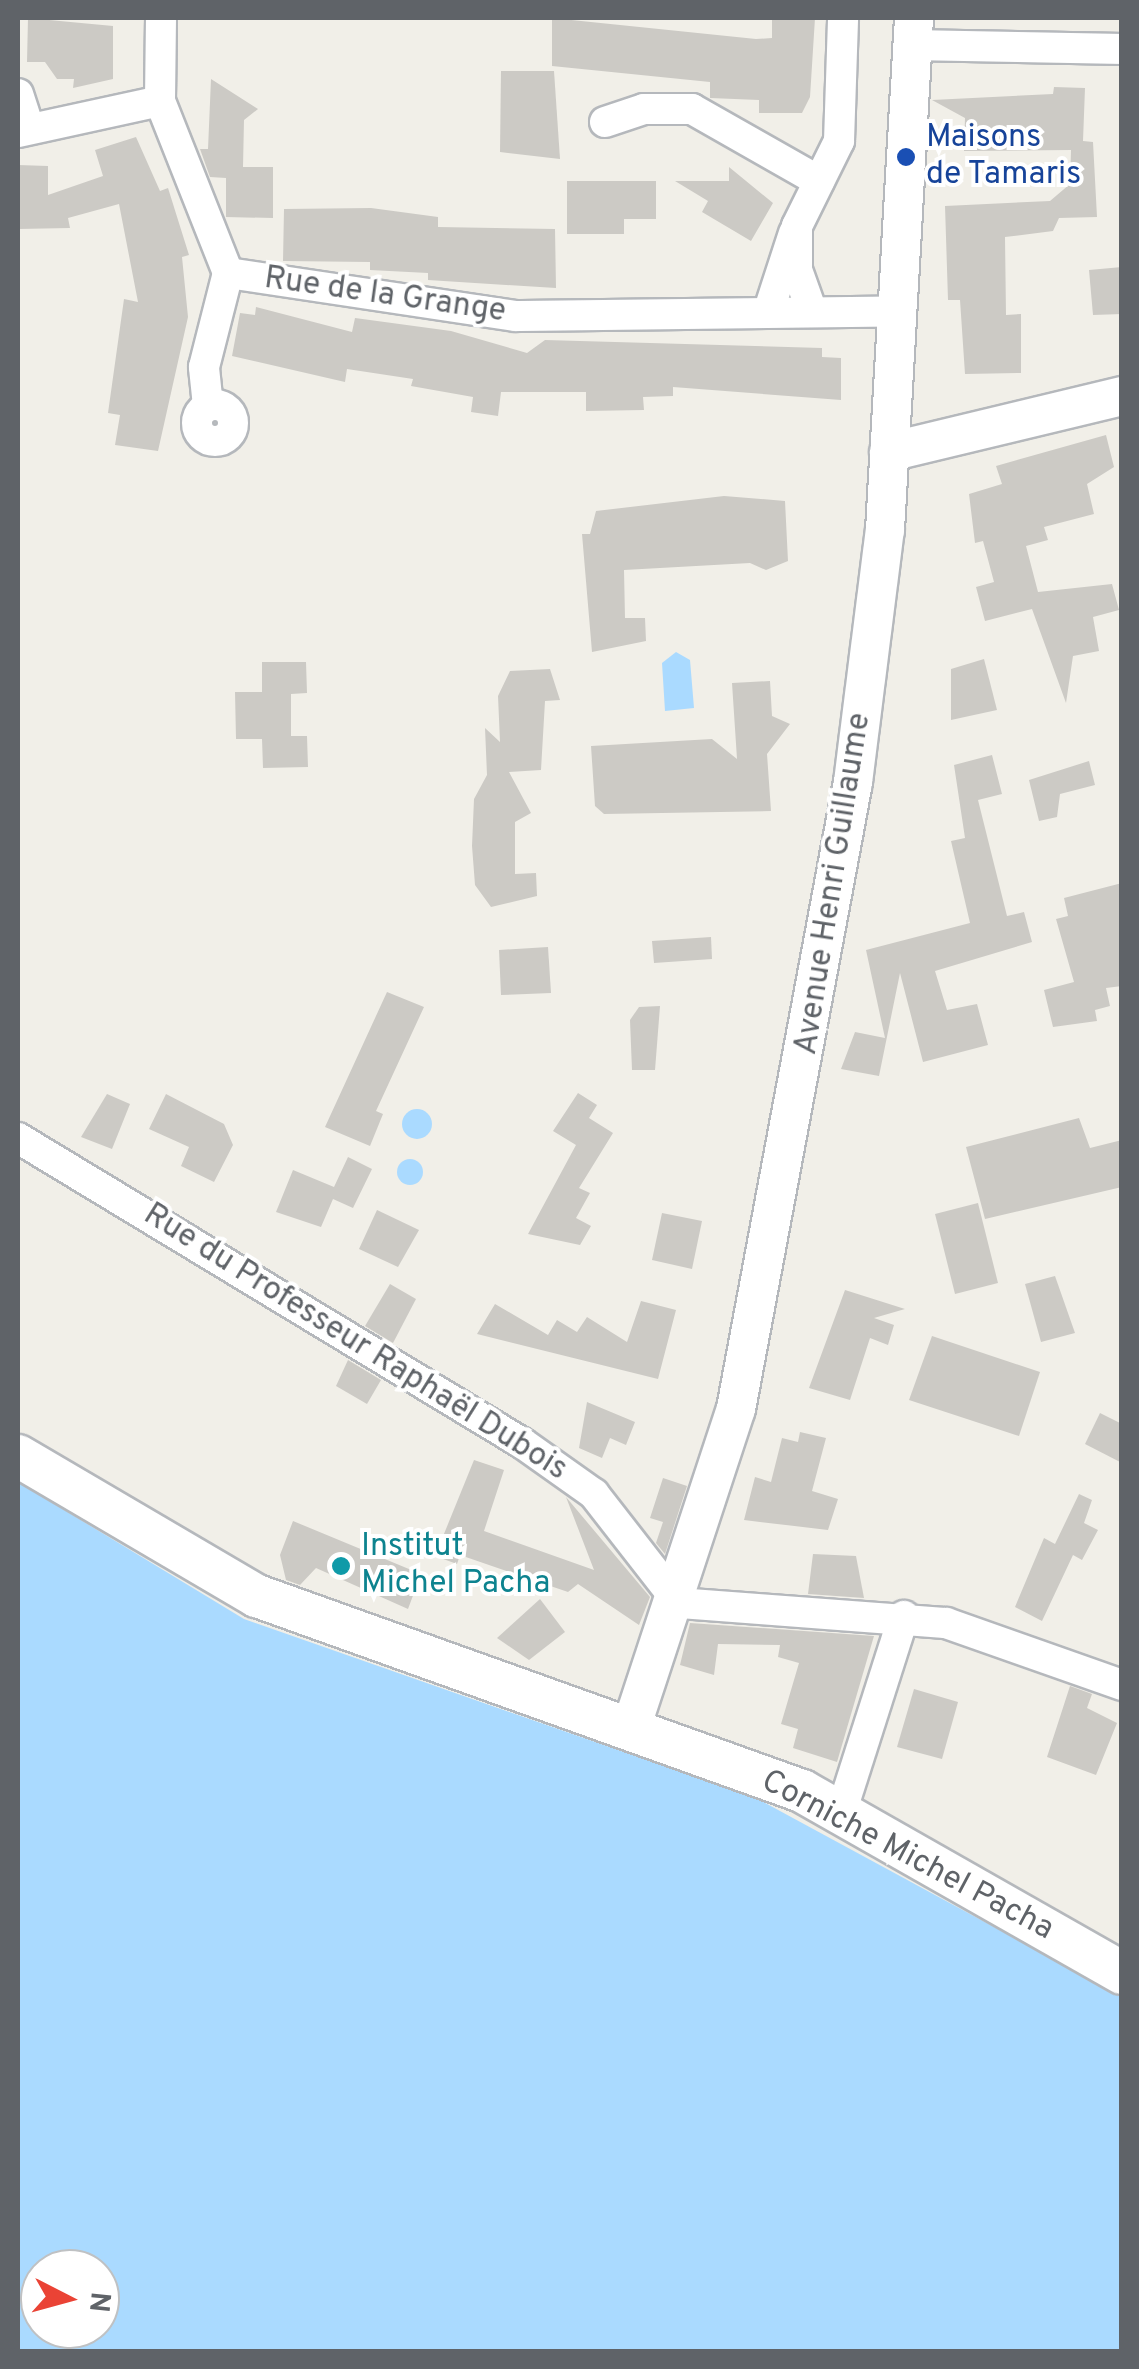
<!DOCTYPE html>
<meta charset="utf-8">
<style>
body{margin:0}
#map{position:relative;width:1139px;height:2369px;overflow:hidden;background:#f1efe8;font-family:Overpass,sans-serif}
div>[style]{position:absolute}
.water>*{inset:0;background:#aadaff}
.round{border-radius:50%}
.building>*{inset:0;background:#cccac5}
.roads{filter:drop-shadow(2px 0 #b5b8bc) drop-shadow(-2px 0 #b5b8bc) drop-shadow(0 2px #b5b8bc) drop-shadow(0 -2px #b5b8bc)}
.minor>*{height:30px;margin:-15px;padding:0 15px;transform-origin:15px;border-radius:15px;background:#fff}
.minor>.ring{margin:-15px;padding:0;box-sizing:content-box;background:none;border:30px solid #fff;border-radius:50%}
.tertiary>*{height:38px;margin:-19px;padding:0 19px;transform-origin:19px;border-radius:19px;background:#fff}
.secondary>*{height:42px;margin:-21px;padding:0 21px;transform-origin:21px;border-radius:21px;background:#fff}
.dots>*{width:28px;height:28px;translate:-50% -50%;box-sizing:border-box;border:5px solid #fff;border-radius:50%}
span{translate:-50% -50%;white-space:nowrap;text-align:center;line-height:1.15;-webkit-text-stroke:8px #fff;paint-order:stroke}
.transit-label{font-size:32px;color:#164399}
.left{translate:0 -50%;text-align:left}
.street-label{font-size:32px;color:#5f6368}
.culture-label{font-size:32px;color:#0d838f}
.frame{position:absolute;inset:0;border:20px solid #5f6368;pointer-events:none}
.north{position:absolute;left:20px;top:2249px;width:100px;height:100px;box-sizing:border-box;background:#fff;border:2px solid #bfc1c3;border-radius:50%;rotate:96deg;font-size:28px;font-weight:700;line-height:40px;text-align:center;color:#5f6368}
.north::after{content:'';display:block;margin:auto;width:35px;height:45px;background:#ea4335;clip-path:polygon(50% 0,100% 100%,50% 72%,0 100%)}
</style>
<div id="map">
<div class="water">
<div style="clip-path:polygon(676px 652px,690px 660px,694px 708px,665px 711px,662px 663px)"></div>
<div class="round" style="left:402px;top:1109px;width:30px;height:30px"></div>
<div class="round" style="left:397px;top:1159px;width:26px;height:26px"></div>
<div style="clip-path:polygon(evenodd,18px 1482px,244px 1619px,758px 1799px,1121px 1996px,1121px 2351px,18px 2351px,18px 1482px,40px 2269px,100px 2269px,100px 2329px,40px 2329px,40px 2269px)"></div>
</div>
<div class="building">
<div style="clip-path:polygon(28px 18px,113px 26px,113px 79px,73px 88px,74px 79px,57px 79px,45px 62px,27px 62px)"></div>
<div style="clip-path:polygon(552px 18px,756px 39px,772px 38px,772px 18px,815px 18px,810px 97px,802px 113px,759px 113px,759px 100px,710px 98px,710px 82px,552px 66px)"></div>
<div style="clip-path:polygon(501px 71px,554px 71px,560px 159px,500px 152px)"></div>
<div style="clip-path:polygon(211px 79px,258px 109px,244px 120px,243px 167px,273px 167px,273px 218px,226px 217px,226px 178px,210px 177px,200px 149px,208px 149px)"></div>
<div style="clip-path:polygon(1054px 87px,1085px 88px,1083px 141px,1093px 142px,1097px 217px,1059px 218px,1053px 231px,1005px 237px,1006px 315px,1021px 314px,1021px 373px,965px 374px,960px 300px,948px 300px,945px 206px,1050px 201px,1070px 184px,1071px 150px,964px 151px,965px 118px,932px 100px,1053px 94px)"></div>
<div style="clip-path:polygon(136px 137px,160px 191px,168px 188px,189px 255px,182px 257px,188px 317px,158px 451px,115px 445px,120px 415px,108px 413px,124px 299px,138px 302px,119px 204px,68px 218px,70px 228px,18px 229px,18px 165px,48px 166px,48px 195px,103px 176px,95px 150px)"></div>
<div style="clip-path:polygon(729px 167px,773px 203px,751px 241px,702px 212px,708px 201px,675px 181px,729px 181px)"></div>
<div style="clip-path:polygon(567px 181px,656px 181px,656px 219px,624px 219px,624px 234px,567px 234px)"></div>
<div style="clip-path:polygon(371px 208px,438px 217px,438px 227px,555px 229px,556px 288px,428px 280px,428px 273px,370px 270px,370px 262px,283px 261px,284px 209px)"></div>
<div style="clip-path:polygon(1122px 267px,1122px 314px,1093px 315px,1089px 270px)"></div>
<div style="clip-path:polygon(256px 307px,352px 332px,355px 318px,451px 331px,527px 353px,545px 340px,822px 348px,822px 357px,841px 358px,841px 400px,673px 387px,673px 396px,643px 397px,644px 410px,586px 411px,586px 392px,501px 392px,498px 416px,471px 412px,473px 397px,411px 386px,413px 379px,347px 369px,345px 382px,232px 356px,240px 313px,255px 315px)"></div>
<div style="clip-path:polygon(1106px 435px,1114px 467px,1087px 484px,1094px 514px,1044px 527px,1048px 540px,1026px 546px,1038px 592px,1112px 584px,1119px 610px,1093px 617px,1099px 651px,1073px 656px,1066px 703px,1032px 609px,985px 621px,976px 587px,994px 582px,983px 541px,975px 543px,969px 494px,1002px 484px,996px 466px)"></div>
<div style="clip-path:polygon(724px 496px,785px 501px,788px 561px,766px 570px,750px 563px,624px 570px,625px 618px,645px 618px,646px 641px,592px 652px,582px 534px,590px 534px,596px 511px)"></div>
<div style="clip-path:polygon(984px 659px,997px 710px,951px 720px,951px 669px)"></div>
<div style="clip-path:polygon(262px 662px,306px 662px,307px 693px,291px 694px,291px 736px,307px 736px,308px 767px,263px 768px,262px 739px,236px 739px,235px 692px,262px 692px)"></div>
<div style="clip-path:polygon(550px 669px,560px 700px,545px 701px,541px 770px,509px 772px,531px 813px,515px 822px,515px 874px,536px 873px,537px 896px,491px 907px,475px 885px,472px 846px,474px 799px,487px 775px,485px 728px,500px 742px,498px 696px,510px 671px)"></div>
<div style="clip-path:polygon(770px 681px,772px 716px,790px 724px,767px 754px,771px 811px,604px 814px,595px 806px,591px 746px,712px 739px,737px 759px,732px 683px)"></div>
<div style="clip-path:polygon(992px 755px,1002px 794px,978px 800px,1007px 916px,1024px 912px,1032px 942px,935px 971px,947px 1010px,977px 1004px,988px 1045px,923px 1062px,900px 973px,879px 1076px,841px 1069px,855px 1032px,885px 1038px,866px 950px,970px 923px,951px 841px,965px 838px,954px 765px)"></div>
<div style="clip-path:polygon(1089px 761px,1095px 785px,1060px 794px,1057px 817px,1039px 821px,1029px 780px)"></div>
<div style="clip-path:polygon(1122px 883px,1122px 986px,1106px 988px,1110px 1006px,1095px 1010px,1097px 1021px,1053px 1027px,1044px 990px,1074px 982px,1056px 919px,1068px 916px,1064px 898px)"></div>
<div style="clip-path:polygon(711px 937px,712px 959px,654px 963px,652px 941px)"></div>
<div style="clip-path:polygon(548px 947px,551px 993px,501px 995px,499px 950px)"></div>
<div style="clip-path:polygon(387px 992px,424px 1007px,376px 1111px,383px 1114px,370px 1146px,325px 1127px)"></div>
<div style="clip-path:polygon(660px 1006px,655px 1070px,632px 1070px,630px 1020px,639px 1007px)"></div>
<div style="clip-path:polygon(578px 1093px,597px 1105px,589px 1118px,613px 1133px,579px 1188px,590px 1193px,576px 1218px,591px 1226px,580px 1245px,528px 1234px,576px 1145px,553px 1131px)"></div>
<div style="clip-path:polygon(107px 1094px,130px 1104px,112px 1149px,81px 1137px)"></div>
<div style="clip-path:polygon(166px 1094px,224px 1124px,233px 1145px,214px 1182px,181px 1166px,189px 1147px,149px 1129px)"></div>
<div style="clip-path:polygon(1079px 1118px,1090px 1148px,1122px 1140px,1122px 1187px,985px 1219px,966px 1147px)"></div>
<div style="clip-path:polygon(348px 1157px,372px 1169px,353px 1208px,333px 1199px,321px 1227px,276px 1212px,293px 1170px,334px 1187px)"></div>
<div style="clip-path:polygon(978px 1203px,998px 1283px,955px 1294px,935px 1214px)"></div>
<div style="clip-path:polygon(377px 1210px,419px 1230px,398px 1267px,359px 1249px)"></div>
<div style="clip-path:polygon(662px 1213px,702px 1221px,692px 1269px,652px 1260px)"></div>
<div style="clip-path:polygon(1055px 1276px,1075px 1333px,1041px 1342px,1025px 1284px)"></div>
<div style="clip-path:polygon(390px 1284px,416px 1299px,393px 1343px,365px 1326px)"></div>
<div style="clip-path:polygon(845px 1290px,905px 1309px,874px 1318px,894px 1325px,888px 1345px,870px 1338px,850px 1400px,809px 1388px)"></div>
<div style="clip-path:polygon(641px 1301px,676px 1310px,658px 1379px,477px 1334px,495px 1304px,548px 1335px,557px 1320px,577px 1332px,587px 1317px,627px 1342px)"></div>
<div style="clip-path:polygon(932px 1336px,1040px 1372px,1019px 1436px,909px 1400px)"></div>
<div style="clip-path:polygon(348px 1360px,381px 1380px,367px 1404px,336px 1386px)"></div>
<div style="clip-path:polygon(587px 1402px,635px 1422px,626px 1445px,610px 1438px,602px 1458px,579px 1448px)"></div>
<div style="clip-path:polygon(1100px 1413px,1122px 1424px,1122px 1463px,1085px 1444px)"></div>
<div style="clip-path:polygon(800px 1432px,826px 1438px,812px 1491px,838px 1499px,828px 1530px,744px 1520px,755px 1477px,771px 1482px,782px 1438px,798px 1442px)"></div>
<div style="clip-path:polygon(474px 1460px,504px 1470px,484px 1531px,594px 1570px,566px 1497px,650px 1597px,639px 1625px,578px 1584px,568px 1592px,460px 1555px,457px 1564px,435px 1556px)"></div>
<div style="clip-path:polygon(663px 1478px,687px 1486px,665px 1554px,656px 1543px,663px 1522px,650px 1518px)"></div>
<div style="clip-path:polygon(1079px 1494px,1092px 1500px,1084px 1523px,1098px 1530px,1082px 1560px,1073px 1555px,1042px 1621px,1015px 1607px,1044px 1538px,1055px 1544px)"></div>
<div style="clip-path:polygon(293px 1521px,421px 1574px,408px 1609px,316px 1568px,300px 1585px,286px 1580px,280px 1555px)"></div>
<div style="clip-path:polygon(813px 1554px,856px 1556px,864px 1598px,808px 1594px)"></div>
<div style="clip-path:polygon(540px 1599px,565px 1632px,529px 1660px,497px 1638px)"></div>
<div style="clip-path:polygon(690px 1623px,874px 1636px,837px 1762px,793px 1748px,798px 1729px,781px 1724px,799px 1663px,778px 1657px,780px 1645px,718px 1644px,714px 1675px,680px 1665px)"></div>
<div style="clip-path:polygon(1070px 1686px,1092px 1694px,1087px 1708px,1117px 1723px,1096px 1775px,1047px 1757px)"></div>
<div style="clip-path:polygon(914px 1689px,958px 1702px,942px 1759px,897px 1747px)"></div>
</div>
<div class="roads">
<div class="minor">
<div style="left:161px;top:18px;width:83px;rotate:90.7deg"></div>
<div style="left:160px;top:101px;width:185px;rotate:68.4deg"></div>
<div style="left:228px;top:273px;width:290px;rotate:8.5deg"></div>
<div style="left:515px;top:316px;width:382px;rotate:-0.7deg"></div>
<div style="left:913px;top:45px;width:209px;rotate:1.1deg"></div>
<div style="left:18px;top:94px;width:32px;rotate:72deg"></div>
<div style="left:605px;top:122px;width:41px;rotate:-18.4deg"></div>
<div style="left:644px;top:109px;width:48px"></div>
<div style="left:692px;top:109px;width:146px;rotate:29.6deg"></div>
<div style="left:18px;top:132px;width:145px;rotate:-12.3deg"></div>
<div style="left:811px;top:309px;width:41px;rotate:-109.7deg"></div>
<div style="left:797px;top:270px;width:44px;rotate:-90deg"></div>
<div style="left:797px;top:226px;width:95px;rotate:-63.7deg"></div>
<div style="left:839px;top:141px;width:123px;rotate:-88.1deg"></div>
<div style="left:769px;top:310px;width:81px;rotate:-72deg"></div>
<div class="ring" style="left:197px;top:405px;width:6px;height:6px"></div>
<div style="left:208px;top:406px;width:39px;rotate:-96deg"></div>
<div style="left:204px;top:367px;width:97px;rotate:-75.7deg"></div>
<div style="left:18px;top:1138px;width:589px;rotate:31.18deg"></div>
<div style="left:522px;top:1443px;width:88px;rotate:35.3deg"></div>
<div style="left:594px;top:1494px;width:138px;rotate:52.1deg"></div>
<div style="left:679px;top:1603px;width:268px;rotate:4.3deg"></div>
<div style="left:946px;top:1623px;width:187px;rotate:19.4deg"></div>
<div style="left:841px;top:1813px;width:207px;rotate:-72.3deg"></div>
</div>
<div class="tertiary">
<div style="left:889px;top:452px;width:240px;rotate:-13.5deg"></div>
<div style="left:631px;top:1728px;width:336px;rotate:-71.8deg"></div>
<div style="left:736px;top:1409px;width:638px;rotate:-79.43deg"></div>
<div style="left:853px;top:782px;width:254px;rotate:-82.8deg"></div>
<div style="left:885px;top:530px;width:513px;rotate:-86.76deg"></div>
</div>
<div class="secondary">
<div style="left:18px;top:1456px;width:277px;rotate:30.4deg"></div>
<div style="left:257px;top:1596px;width:579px;rotate:19.69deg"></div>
<div style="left:802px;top:1791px;width:368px;rotate:29.6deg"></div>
</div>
</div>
<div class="dots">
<div style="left:906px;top:157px;background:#1a4fb4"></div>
<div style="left:341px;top:1566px;background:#0f9aa8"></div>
</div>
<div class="transit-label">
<span class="left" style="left:926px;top:157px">Maisons<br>de Tamaris</span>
</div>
<div class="street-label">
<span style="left:385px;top:296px;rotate:8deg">Rue de la Grange</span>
<span style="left:834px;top:884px;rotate:-81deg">Avenue Henri Guillaume</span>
<span style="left:355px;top:1343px;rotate:32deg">Rue du Professeur Raphaël Dubois</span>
<span style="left:907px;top:1856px;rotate:28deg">Corniche Michel Pacha</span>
</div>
<div class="culture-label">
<span class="left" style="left:361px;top:1566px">Institut<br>Michel Pacha</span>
</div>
<div class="frame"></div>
<div class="north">N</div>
</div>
